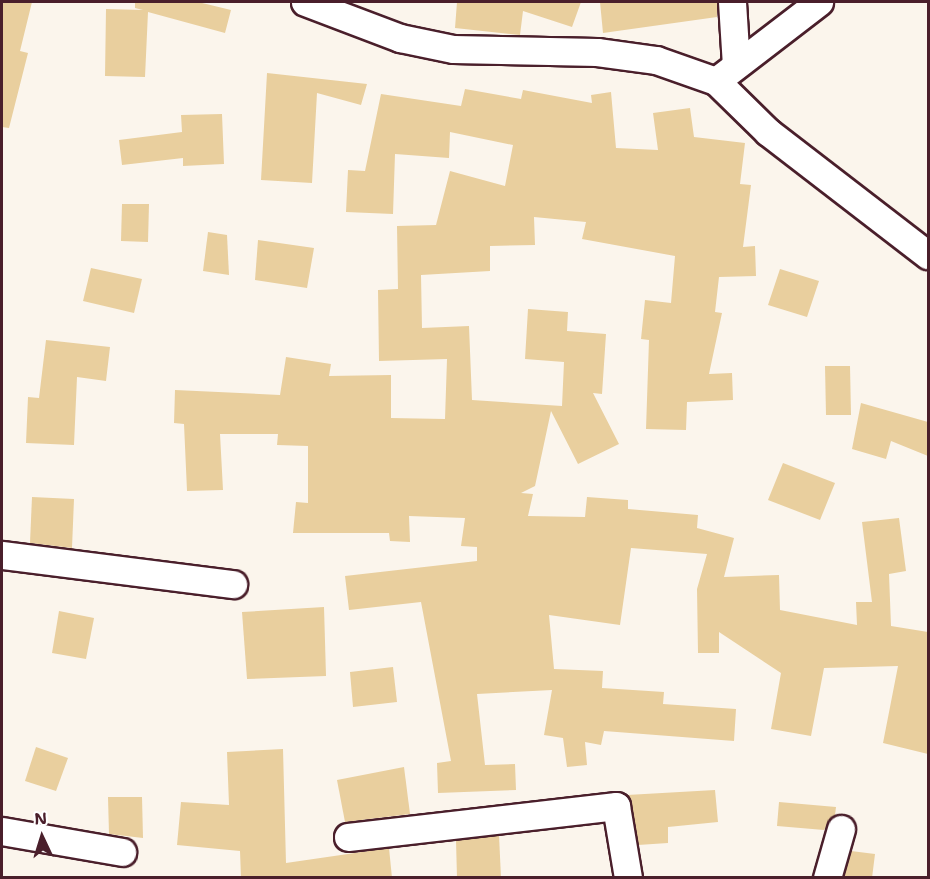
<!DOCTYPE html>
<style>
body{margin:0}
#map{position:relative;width:930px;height:879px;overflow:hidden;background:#fbf5ec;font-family:"Shantell Sans",sans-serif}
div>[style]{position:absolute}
.building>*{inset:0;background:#e9cf9e}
.roads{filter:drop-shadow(2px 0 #4a1f2b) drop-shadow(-2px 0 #4a1f2b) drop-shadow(0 2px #4a1f2b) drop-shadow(0 -2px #4a1f2b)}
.minor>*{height:27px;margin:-13.5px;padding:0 13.5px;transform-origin:13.5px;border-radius:13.5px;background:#fff}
span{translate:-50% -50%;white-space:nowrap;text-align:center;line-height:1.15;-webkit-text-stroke:4.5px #fff;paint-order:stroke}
.frame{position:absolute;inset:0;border:3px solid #4a1f2b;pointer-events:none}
.north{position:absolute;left:12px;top:807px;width:60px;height:60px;-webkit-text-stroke:4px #fff;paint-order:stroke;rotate:356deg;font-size:16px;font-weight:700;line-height:24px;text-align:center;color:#4a1f2b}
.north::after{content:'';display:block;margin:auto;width:21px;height:27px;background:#4a1f2b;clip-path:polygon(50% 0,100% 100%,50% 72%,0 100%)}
</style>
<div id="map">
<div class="building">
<div style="clip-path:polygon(2px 2px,32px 2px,20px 51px,28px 53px,9px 128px,2px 127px)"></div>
<div style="clip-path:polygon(135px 2px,198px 2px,231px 10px,225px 33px,148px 12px,145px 77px,105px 76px,106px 9px,143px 10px,135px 8px)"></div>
<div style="clip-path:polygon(457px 2px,581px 2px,572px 27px,523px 11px,520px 35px,455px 28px)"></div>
<div style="clip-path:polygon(600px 2px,717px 2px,717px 17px,603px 33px)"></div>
<div style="clip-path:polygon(267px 73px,367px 84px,361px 105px,317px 93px,312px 183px,261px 180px)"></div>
<div style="clip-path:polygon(465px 89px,521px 99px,523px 90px,592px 103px,591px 95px,611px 92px,616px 148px,658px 150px,653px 113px,690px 108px,694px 137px,745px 143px,740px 184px,751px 185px,743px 247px,755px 246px,756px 276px,719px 277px,715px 312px,722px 313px,709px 374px,732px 373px,733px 400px,687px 402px,686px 430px,646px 429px,649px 340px,641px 339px,645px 300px,671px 303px,675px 256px,582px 239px,586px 222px,534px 217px,535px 245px,490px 246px,490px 271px,421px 275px,422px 328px,469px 326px,472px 400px,562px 406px,564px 362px,525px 359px,528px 309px,568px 312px,567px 331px,606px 334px,602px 394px,593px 393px,619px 444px,578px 464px,551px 411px,535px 486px,521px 493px,533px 494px,528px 516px,585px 517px,587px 497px,628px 500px,628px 509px,698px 515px,697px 528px,734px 538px,724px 577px,779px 575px,780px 610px,857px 625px,856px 602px,872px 602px,862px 522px,899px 518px,906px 571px,889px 574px,891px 626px,928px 632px,928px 754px,883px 743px,898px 666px,824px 668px,811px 736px,771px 729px,781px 673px,719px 632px,719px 653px,698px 653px,697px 589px,707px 554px,631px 548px,620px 625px,549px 615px,554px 669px,603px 671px,602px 688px,664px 692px,663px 704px,736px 709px,734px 741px,604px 731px,601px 745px,585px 742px,587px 765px,567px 767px,563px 738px,544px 735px,552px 690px,477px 694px,485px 765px,515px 764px,516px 790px,438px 793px,437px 763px,451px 761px,421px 602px,349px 610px,345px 576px,477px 561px,477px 547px,461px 546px,465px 518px,409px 516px,410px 542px,390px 541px,389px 533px,293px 533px,296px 502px,308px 503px,308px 446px,277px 445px,278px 434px,220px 434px,223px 490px,187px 491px,184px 424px,174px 423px,175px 390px,280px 395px,286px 357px,331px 364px,329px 376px,391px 375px,391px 418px,445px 419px,447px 359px,379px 361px,378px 290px,398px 289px,397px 226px,436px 225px,450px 171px,505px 186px,513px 145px,450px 132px,449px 158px,395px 154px,393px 214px,346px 212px,348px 170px,365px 171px,381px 94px,461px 106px)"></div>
<div style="clip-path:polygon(222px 114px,224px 164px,183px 166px,183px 158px,122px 165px,119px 140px,182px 132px,181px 115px)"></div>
<div style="clip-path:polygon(122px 204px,149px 204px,148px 242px,121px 241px)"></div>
<div style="clip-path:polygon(208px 232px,227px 235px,229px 275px,203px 271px)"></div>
<div style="clip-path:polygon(258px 240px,314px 248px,307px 288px,255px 280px)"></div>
<div style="clip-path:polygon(91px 268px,142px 279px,134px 313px,83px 301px)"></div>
<div style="clip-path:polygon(780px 269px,819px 281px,807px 317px,768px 305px)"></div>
<div style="clip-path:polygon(46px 340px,110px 347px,106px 381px,77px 377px,74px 445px,26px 443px,28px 397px,39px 398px)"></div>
<div style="clip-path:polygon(825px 366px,850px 366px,851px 415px,826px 415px)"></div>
<div style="clip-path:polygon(861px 403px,928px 422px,928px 456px,891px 441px,886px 459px,852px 449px)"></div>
<div style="clip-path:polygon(783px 463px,835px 483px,820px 520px,768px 500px)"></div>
<div style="clip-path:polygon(32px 497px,74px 499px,72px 548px,30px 543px)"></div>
<div style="clip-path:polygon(324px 607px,326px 676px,247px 679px,242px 612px)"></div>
<div style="clip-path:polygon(59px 611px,94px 618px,86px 659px,52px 653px)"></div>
<div style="clip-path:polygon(393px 667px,397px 702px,353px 707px,350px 672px)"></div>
<div style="clip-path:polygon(36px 747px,68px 758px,56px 791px,25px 781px)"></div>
<div style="clip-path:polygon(283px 749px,286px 863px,389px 848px,392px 878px,241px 878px,240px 851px,177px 845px,181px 802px,229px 805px,227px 752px)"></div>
<div style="clip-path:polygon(404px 767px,410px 814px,345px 822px,337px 780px)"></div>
<div style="clip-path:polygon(715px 790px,718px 822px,668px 827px,668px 843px,638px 845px,627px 795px)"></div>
<div style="clip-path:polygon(108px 797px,142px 797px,143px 838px,109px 834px)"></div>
<div style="clip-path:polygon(779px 802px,836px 807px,835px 815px,824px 830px,777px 826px)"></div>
<div style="clip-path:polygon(499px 835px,501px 878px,457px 878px,456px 840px)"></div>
<div style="clip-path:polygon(851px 851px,875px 854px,872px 878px,844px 878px)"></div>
</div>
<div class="roads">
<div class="minor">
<div style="left:305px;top:2px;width:102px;rotate:20.8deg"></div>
<div style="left:400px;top:38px;width:54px;rotate:11.7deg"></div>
<div style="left:453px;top:49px;width:144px;rotate:1.2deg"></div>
<div style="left:597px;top:52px;width:60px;rotate:7.7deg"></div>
<div style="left:656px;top:60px;width:64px;rotate:19.3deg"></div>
<div style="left:716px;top:81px;width:73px;rotate:44.4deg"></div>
<div style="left:768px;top:132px;width:202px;rotate:37.6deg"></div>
<div style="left:732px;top:2px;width:63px;rotate:86.4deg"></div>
<div style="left:716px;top:81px;width:130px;rotate:-37.5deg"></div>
<div style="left:2px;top:555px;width:233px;rotate:7.2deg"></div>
<div style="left:2px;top:831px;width:122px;rotate:9.9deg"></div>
<div style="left:348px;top:837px;width:270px;rotate:-6.6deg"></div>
<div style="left:616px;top:806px;width:73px;rotate:80.5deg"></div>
<div style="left:827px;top:878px;width:51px;rotate:-74.1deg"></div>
</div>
</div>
<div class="frame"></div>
<div class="north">N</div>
</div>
